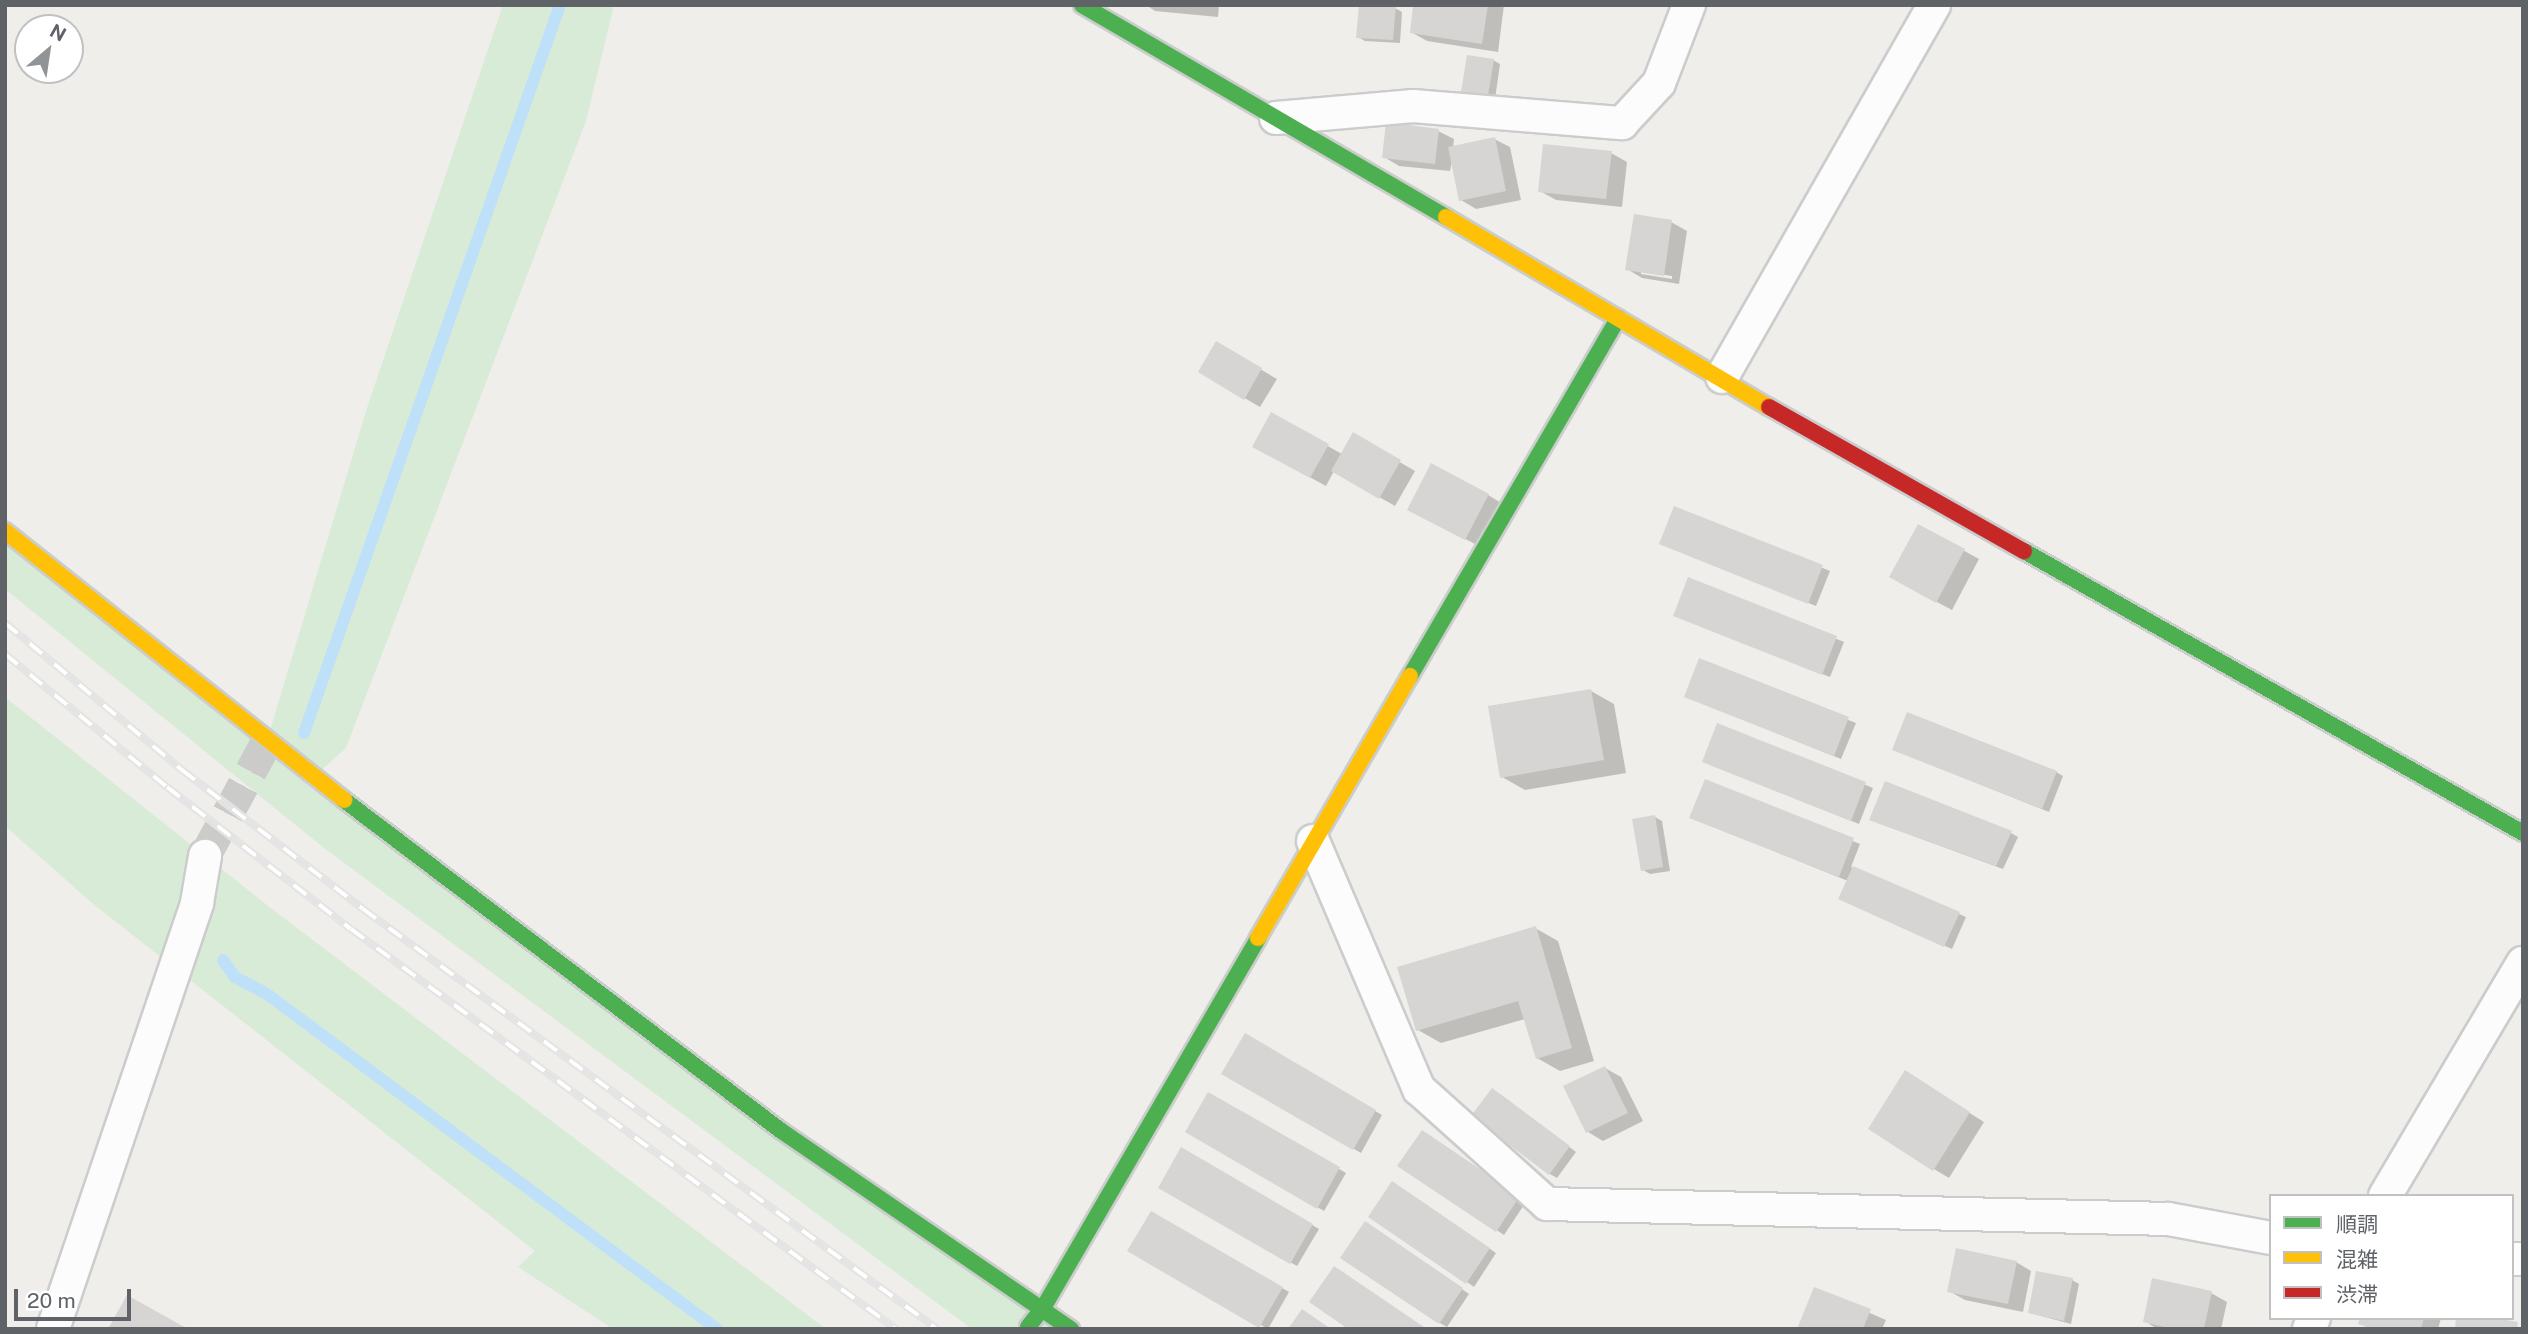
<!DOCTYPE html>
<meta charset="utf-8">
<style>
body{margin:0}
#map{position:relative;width:2528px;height:1334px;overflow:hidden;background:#efeeea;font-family:"Public Sans","Noto Sans JP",sans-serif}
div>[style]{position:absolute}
.green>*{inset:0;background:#d8ebd6}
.shadow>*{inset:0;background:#0003}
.stream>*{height:12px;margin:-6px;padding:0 6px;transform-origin:6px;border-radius:6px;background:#bfe0f9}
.building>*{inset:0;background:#d6d5d3}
.street-tunnel>*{height:32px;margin-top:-16px;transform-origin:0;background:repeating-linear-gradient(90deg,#cbcbca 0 32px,transparent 0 48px)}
.roads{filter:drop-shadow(2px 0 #cbcccc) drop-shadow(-2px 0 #cbcccc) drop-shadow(0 2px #cbcccc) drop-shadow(0 -2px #cbcccc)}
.street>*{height:32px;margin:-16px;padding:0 16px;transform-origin:16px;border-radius:16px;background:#fdfcfc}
.fast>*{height:16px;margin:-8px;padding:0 8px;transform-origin:8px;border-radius:8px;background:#4caf50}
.slow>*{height:16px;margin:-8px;padding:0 8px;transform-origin:8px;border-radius:8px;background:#ffc107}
.jam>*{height:16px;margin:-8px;padding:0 8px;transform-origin:8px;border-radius:8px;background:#c62828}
.rail>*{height:8px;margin-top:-4px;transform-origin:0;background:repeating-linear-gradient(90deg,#fff 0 16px,#e4e4e4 0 32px);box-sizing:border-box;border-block:2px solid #e4e4e4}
span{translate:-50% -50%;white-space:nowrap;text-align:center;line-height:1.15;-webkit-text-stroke:6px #fff;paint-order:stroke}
.frame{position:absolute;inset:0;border:7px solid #5f6368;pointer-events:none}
.legend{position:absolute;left:2269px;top:1194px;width:245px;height:126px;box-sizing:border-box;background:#fff;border:2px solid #bfc1c3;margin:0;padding:9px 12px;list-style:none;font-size:21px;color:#5f6368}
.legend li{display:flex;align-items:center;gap:14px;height:35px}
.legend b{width:35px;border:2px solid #bfc1c3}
.north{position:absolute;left:14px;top:14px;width:70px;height:70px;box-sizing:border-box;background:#fff;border:2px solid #bfc1c3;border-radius:50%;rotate:29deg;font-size:19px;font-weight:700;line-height:28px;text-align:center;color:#5f6368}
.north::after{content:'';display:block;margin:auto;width:24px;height:32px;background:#919496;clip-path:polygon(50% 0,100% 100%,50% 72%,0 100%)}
.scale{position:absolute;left:14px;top:1289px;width:117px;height:32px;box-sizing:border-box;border:4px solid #5f6368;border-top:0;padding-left:9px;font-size:21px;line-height:24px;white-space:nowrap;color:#5f6368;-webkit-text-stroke:5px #fff;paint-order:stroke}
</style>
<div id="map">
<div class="green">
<div style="clip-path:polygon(503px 5px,614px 5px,586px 121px,346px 748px,316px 775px,1067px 1329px,972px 1329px,324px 848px,5px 589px,5px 534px,268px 737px,367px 408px)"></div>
<div style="clip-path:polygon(5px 697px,272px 909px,826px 1329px,613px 1329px,518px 1267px,535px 1251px,92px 903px,5px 826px)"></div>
</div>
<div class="shadow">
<div style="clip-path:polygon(1146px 5px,1219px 5px,1218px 17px,1155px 11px)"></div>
<div style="clip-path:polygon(1415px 5px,1504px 5px,1498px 52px,1427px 41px,1411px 32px)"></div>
<div style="clip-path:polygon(1395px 8px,1402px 12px,1400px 43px,1365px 41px,1358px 37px)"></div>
<div style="clip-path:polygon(1493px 60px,1500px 64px,1495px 99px,1463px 91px)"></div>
<div style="clip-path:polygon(1438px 131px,1454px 139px,1453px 148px,1494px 139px,1510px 147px,1521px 200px,1476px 209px,1461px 200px,1452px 160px,1450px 171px,1399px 166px,1384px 157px)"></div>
<div style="clip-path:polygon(1611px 153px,1627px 162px,1622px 207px,1556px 200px,1540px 191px)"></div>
<div style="clip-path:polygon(evenodd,1671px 222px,1687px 231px,1679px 284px,1642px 278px,1627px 269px,1671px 222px,1641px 271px,1672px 276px,1672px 279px,1641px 274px,1641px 271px)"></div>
<div style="clip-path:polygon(1217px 344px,1277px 379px,1260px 407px,1200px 372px)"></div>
<div style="clip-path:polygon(1272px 415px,1342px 454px,1353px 435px,1415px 471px,1395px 506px,1334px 471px,1326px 486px,1269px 455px)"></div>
<div style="clip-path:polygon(1488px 495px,1503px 504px,1481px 547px,1424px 518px)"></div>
<div style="clip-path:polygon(1675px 508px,1830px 571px,1816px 606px,1661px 544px)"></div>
<div style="clip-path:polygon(1919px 526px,1979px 559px,1952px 610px,1907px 586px)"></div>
<div style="clip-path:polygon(1689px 579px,1844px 642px,1830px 677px,1682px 619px)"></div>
<div style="clip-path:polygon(1700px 661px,1856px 723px,1841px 759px,1694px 700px)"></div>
<div style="clip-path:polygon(1591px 691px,1614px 704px,1626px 773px,1525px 790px,1502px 777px)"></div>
<div style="clip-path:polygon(1718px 725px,1873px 788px,1859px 824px,1711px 765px)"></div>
<div style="clip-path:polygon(1894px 750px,2056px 772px,2063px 776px,2049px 812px)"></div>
<div style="clip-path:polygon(1706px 782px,1860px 844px,1851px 867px,1966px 917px,1952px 949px,1847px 902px,1848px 881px,1699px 821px)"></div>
<div style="clip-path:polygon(1655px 817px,1662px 821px,1670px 871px,1650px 874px,1643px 870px)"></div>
<div style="clip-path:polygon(1878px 823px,2011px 833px,2018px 837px,2003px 869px)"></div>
<div style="clip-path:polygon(1535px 928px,1558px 941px,1594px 1061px,1560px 1071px,1537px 1058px,1525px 1019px,1441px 1043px,1418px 1030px)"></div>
<div style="clip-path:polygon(1246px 1036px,1382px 1115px,1361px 1153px,1224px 1074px)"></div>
<div style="clip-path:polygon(1605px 1068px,1621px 1077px,1643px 1121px,1603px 1141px,1588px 1132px)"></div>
<div style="clip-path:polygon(1920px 1082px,1984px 1122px,1949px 1178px,1934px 1169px)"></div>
<div style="clip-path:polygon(1209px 1094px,1346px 1173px,1324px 1211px,1187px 1131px)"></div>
<div style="clip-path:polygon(1500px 1094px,1576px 1152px,1557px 1178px,1550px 1174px)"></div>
<div style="clip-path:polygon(1422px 1132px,1526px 1202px,1504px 1235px,1400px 1165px)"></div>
<div style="clip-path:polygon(1182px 1149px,1319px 1229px,1297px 1266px,1160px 1187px)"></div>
<div style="clip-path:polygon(1400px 1187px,1496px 1253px,1474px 1287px,1467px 1282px)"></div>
<div style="clip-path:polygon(1152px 1213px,1289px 1292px,1268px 1329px,1130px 1250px)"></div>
<div style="clip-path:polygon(1373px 1228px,1469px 1294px,1447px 1327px,1440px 1323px)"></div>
<div style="clip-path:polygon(2016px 1262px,2031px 1271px,2023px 1312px,1965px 1300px,1949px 1291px)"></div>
<div style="clip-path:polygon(2072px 1280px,2079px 1284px,2071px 1324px,2030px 1313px)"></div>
<div style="clip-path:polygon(1815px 1289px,1886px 1320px,1882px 1329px,1801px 1329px)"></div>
<div style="clip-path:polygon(2211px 1293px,2227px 1302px,2221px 1329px,2157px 1329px,2145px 1321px)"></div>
<div style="clip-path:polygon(2362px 1318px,2441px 1318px,2438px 1329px,2370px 1329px,2360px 1323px)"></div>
</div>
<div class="stream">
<div style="left:304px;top:733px;width:772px;rotate:-70.63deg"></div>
<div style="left:223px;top:960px;width:21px;rotate:55deg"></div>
<div style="left:235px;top:977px;width:36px;rotate:28deg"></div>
<div style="left:267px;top:994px;width:561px;rotate:36.67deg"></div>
</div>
<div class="building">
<div style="clip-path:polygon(1359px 5px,1396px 6px,1393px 40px,1356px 38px)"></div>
<div style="clip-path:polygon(1413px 5px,1488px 5px,1482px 44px,1410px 33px)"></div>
<div style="clip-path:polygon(1467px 55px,1494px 59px,1488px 96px,1461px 92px)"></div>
<div style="clip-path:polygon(1386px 122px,1439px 129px,1435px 164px,1382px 158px)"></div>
<div style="clip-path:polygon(1495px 137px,1506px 191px,1459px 201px,1448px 147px)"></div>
<div style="clip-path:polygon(1543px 144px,1612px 151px,1606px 199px,1538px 192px)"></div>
<div style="clip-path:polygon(1634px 214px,1672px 220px,1664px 276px,1625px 270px)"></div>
<div style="clip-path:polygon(1216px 341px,1262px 368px,1244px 400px,1198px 372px)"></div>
<div style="clip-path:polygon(1271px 412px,1329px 444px,1310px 478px,1252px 447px)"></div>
<div style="clip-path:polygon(1353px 432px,1401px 460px,1379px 499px,1331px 471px)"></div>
<div style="clip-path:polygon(1431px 463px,1489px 494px,1465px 540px,1407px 510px)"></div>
<div style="clip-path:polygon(1674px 506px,1823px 565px,1808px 604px,1659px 544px)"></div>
<div style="clip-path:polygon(1918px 524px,1965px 549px,1936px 603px,1889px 577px)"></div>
<div style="clip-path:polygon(1688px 577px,1837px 636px,1822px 675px,1673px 616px)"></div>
<div style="clip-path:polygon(1699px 658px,1849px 717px,1834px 756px,1684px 697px)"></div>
<div style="clip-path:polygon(1591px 689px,1604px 760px,1500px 778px,1488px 706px)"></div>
<div style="clip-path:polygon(1907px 712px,2057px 771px,2042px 809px,1892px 750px)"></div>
<div style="clip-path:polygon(1717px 723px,1866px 782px,1851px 821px,1702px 762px)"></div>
<div style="clip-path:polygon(1705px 779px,1854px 838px,1839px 877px,1689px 818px)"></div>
<div style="clip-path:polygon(1885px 781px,2012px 831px,1996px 866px,1869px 820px)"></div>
<div style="clip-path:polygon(1655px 815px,1663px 867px,1641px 871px,1632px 819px)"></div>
<div style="clip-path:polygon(1853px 866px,1960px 912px,1944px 947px,1838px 899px)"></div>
<div style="clip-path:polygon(1536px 926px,1572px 1048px,1536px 1059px,1518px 1001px,1416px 1031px,1397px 967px)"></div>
<div style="clip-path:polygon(1245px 1033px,1376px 1110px,1353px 1150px,1221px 1074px)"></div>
<div style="clip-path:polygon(1605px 1066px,1628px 1113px,1586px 1133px,1563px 1086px)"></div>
<div style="clip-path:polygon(1905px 1070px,1970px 1112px,1933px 1171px,1868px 1129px)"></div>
<div style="clip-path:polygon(1492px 1088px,1570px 1146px,1549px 1175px,1471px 1116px)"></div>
<div style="clip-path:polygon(1208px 1092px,1340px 1167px,1317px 1209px,1185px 1132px)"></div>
<div style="clip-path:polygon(1422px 1130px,1520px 1196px,1496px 1232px,1397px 1166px)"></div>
<div style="clip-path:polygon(1181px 1147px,1313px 1224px,1290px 1264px,1158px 1188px)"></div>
<div style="clip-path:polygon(1392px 1181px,1490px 1248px,1466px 1284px,1368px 1217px)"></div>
<div style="clip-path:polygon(1151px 1211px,1283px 1287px,1259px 1328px,1127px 1251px)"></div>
<div style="clip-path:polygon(1365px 1221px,1463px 1288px,1439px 1324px,1340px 1258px)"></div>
<div style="clip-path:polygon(1956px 1248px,2017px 1261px,2008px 1304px,1947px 1292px)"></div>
<div style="clip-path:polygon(1334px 1266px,1427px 1329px,1348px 1329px,1309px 1302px)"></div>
<div style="clip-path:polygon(2036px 1271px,2073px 1278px,2064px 1321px,2028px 1313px)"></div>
<div style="clip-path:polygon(2152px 1278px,2212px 1291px,2204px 1329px,2173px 1329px,2143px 1322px)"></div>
<div style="clip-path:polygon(1814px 1287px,1871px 1309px,1863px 1329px,1797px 1329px)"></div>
<div style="clip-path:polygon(127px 1295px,188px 1329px,108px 1329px)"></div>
<div style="clip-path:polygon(1302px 1309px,1331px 1329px,1288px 1329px)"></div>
<div style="clip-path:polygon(2360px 1318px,2424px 1318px,2421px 1329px,2374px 1329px,2358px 1324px)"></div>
<div style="clip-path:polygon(2456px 1318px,2495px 1318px,2518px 1322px,2517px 1329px,2455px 1329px)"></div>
</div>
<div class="street-tunnel">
<div style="left:205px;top:856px;width:130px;rotate:-61.5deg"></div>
</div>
<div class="roads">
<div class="street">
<div style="left:1276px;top:118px;width:138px;rotate:-5deg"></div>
<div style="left:1413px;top:106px;width:210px;rotate:4.7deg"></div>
<div style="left:1622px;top:123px;width:54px;rotate:-47.2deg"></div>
<div style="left:1659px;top:83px;width:84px;rotate:-69deg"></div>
<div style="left:1722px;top:377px;width:428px;rotate:-60.3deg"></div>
<div style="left:1313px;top:841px;width:270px;rotate:66.9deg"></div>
<div style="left:1419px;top:1089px;width:172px;rotate:41.9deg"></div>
<div style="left:1547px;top:1204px;width:621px;rotate:1.38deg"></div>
<div style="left:2168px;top:1219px;width:105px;rotate:10.5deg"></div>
<div style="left:2385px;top:1196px;width:271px;rotate:-59.4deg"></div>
<div style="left:2512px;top:1259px;width:11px"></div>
<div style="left:53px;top:1329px;width:450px;rotate:-71.3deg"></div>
<div style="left:197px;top:903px;width:48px;rotate:-80.3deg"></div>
<div style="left:2309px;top:1329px;width:12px;rotate:-66deg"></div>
</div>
<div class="fast">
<div style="left:1082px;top:5px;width:421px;rotate:30.2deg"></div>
<div style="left:2024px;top:551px;width:573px;rotate:29.47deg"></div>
<div style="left:1410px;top:676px;width:414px;rotate:-59.8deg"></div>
<div style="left:344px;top:800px;width:547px;rotate:37.12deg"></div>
<div style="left:780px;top:1130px;width:353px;rotate:34.4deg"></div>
<div style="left:1028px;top:1327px;width:24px;rotate:-52deg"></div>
<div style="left:1043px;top:1308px;width:428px;rotate:-59.8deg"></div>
</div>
<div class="slow">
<div style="left:1446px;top:217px;width:375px;rotate:30.5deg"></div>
<div style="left:5px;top:531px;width:433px;rotate:38.4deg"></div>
<div style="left:1258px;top:938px;width:303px;rotate:-59.9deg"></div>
</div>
<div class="jam">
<div style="left:1769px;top:407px;width:293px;rotate:29.5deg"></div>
</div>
</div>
<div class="rail">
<div style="left:5px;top:623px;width:230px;rotate:39.7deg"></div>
<div style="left:182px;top:770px;width:228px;rotate:37.5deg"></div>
<div style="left:363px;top:909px;width:711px;rotate:36.19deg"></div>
<div style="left:5px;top:654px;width:210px;rotate:39.4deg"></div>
<div style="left:167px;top:787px;width:232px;rotate:37.7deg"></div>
<div style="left:351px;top:929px;width:676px;rotate:36.28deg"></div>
</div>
<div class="frame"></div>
<ul class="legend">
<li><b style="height:9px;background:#4caf50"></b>順調</li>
<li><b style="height:9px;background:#ffc107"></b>混雑</li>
<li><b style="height:9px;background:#c62828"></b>渋滞</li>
</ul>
<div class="north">N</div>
<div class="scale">20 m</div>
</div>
